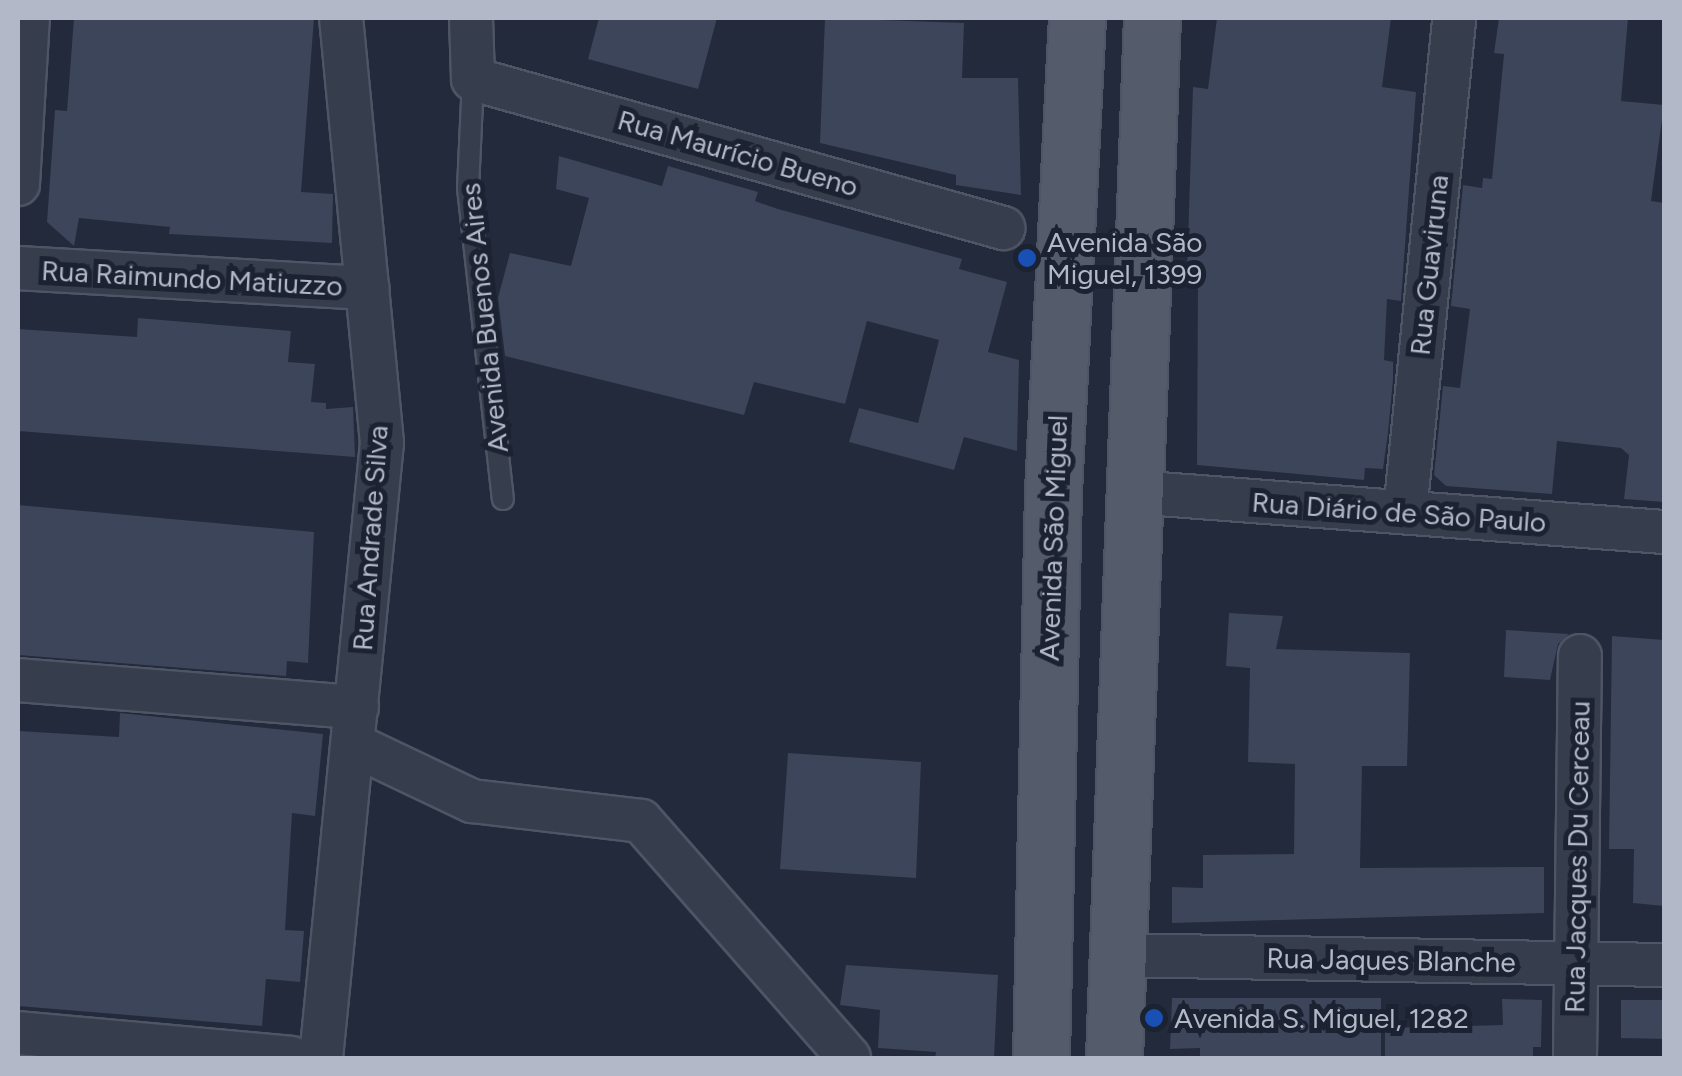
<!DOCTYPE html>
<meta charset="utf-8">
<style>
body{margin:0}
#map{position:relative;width:1682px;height:1076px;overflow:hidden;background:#222a3c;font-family:Figtree,sans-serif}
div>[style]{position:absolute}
.building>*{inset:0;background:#3c4559}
.roads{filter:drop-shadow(2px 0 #4e5564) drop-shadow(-2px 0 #4e5564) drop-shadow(0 2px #4e5564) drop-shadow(0 -2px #4e5564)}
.lane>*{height:20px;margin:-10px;padding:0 10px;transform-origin:10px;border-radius:10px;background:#363d4c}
.street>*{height:42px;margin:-21px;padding:0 21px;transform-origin:21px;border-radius:21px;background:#363d4c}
.primary>*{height:55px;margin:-27.5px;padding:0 27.5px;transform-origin:27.5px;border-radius:27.5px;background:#545c6c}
.dots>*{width:28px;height:28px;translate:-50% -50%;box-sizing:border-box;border:5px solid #1b2231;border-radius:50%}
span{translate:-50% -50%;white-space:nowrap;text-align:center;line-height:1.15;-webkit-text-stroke:10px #1b2231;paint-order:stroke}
.street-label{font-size:28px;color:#b2b8c7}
.poi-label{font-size:28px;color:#b2b8c7}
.left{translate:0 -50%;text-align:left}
.frame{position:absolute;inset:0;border:20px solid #b2b8c7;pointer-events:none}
</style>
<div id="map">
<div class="building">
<div style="clip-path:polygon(74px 18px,314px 18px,301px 192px,333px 194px,332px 243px,169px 234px,170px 227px,79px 218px,74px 246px,47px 222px,55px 110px,67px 111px)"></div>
<div style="clip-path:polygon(599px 18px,717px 18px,698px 89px,588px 59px)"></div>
<div style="clip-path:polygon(825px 18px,964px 23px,962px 78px,1018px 78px,1021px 195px,956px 185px,956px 175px,820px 143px)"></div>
<div style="clip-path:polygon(1217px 18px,1391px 18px,1382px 87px,1416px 92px,1401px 301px,1387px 299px,1384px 360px,1393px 362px,1393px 380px,1388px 433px,1383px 469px,1365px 468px,1364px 480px,1197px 465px,1198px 274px,1187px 272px,1193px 87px,1208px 89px)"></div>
<div style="clip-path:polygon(1499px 18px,1628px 18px,1621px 101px,1664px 105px,1651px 201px,1664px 203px,1664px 502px,1624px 499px,1629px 455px,1621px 448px,1557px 441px,1552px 494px,1446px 486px,1434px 475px,1443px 386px,1460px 388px,1470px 309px,1451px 306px,1463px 185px,1482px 188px,1483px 178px,1492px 179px,1504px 54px,1494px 53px)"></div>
<div style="clip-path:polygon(559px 156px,662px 186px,668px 166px,758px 192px,755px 201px,778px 209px,962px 259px,959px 269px,1007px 282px,988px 352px,1019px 360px,1017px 451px,964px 437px,954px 470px,849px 442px,859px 408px,918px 423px,939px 340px,867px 321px,845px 404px,754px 382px,744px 415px,505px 356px,498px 298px,510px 253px,571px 266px,589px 198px,556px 189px)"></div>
<div style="clip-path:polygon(138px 318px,291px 331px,288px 362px,315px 364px,311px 402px,326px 403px,326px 409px,353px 407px,355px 457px,18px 431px,18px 329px,137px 337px)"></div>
<div style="clip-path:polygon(18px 505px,314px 532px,308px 663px,287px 661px,286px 676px,18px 655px)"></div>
<div style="clip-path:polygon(1229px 613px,1283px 616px,1276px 649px,1410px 653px,1407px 766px,1362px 766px,1360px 868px,1544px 867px,1544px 913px,1172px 923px,1172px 887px,1203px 888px,1203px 855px,1294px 854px,1295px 764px,1248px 762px,1250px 668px,1226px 666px)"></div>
<div style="clip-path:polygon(1506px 630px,1569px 634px,1558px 644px,1550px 680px,1504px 677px)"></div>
<div style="clip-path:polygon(1612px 636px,1664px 640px,1664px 906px,1633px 903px,1634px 849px,1609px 849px)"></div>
<div style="clip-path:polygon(120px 713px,323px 734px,315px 816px,292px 813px,285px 930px,304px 931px,300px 982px,266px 979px,262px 1026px,18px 1006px,18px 731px,119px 737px)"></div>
<div style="clip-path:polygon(788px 753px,921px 762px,916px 878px,780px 869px)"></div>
<div style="clip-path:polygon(846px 965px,998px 975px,994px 1058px,935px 1058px,936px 1052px,878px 1048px,880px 1010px,840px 1005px)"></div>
<div style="clip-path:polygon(1172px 998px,1381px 998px,1381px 1058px,1200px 1058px,1200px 1048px,1170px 1049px)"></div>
<div style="clip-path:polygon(1502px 999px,1542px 1000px,1541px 1047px,1533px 1047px,1533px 1058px,1385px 1058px,1385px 1028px,1503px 1025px)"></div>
<div style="clip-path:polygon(1621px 1000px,1664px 1000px,1664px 1039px,1621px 1038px)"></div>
</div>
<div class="roads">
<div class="lane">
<div style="left:473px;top:79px;width:109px;rotate:92.6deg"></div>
<div style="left:468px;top:188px;width:313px;rotate:83.6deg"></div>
</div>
<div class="street">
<div style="left:471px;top:18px;width:61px;rotate:88.1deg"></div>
<div style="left:473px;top:79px;width:551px;rotate:15.7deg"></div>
<div style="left:18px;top:184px;width:166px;rotate:-86.6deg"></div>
<div style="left:18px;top:268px;width:350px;rotate:3.3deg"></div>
<div style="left:1133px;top:492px;width:533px;rotate:4.31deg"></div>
<div style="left:1405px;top:512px;width:496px;rotate:-84.3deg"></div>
<div style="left:18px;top:680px;width:340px;rotate:4.6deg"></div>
<div style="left:354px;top:745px;width:131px;rotate:25.4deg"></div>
<div style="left:472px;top:801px;width:170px;rotate:6.7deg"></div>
<div style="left:641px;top:821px;width:315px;rotate:48.7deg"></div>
<div style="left:1117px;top:955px;width:547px;rotate:1.05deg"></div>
<div style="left:18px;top:1033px;width:274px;rotate:5.2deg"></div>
<div style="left:321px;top:1058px;width:618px;rotate:-84.34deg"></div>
<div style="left:382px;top:443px;width:427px;rotate:-95.5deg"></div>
<div style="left:1575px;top:1058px;width:402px;rotate:-89.3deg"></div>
</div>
<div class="primary">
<div style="left:1041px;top:1058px;width:567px;rotate:-88.79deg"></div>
<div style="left:1053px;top:491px;width:474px;rotate:-87.1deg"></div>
<div style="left:1114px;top:1058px;width:1041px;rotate:-87.91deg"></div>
</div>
</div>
<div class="dots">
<div style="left:1027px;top:258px;background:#1a4fb4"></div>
<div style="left:1154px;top:1018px;background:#1a4fb4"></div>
</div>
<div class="street-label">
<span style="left:738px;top:153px;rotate:16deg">Rua Maurício Bueno</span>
<span style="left:1429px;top:265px;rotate:-84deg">Rua Guaviruna</span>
<span style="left:192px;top:278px;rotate:3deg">Rua Raimundo Matiuzzo</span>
<span style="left:484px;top:318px;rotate:-96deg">Avenida Buenos Aires</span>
<span style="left:1399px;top:512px;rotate:4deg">Rua Diário de São Paulo</span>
<span style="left:370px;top:538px;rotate:-86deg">Rua Andrade Silva</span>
<span style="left:1053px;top:538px;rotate:-88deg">Avenida São Miguel</span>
<span style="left:1577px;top:857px;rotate:-89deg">Rua Jacques Du Cerceau</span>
<span style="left:1391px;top:960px;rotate:1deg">Rua Jaques Blanche</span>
</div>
<div class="poi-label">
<span class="left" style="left:1047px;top:258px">Avenida São<br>Miguel, 1399</span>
<span class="left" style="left:1174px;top:1018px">Avenida S. Miguel, 1282</span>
</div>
<div class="frame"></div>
</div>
